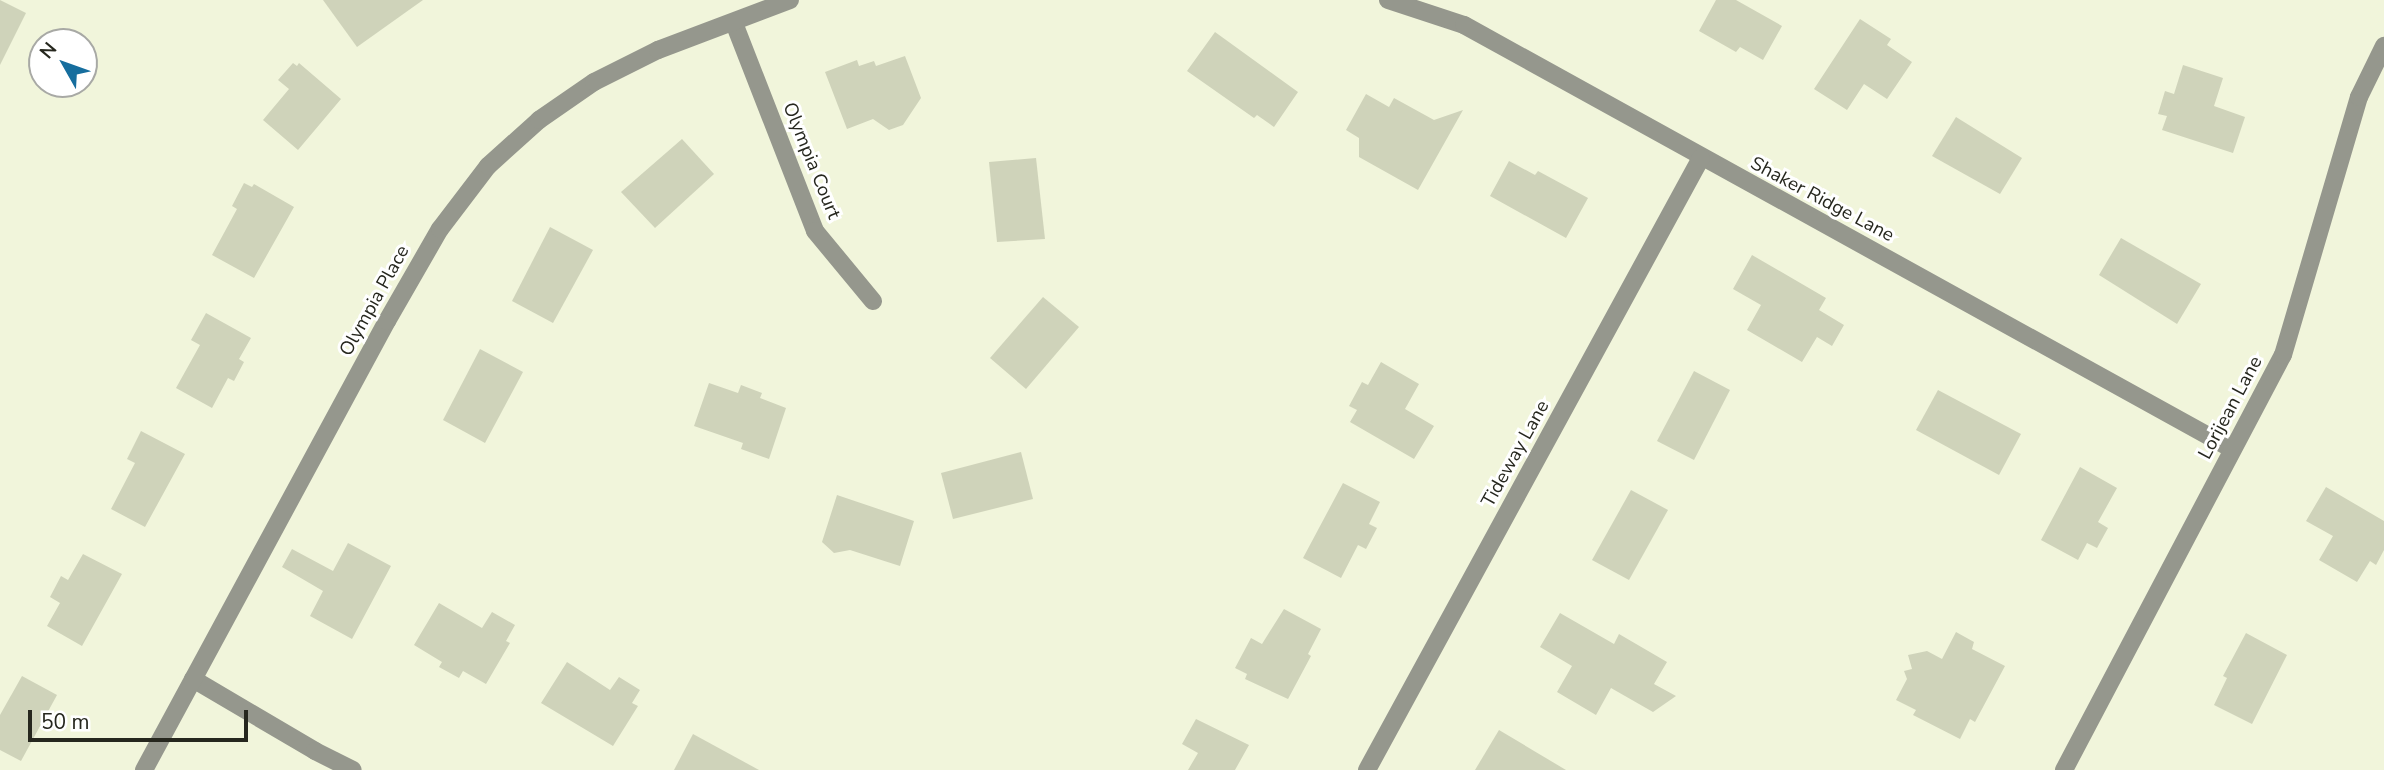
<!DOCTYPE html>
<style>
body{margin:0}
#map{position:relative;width:2384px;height:770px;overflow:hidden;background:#f1f5db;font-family:"Nunito Sans",sans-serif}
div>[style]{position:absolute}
.building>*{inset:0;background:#cfd3ba}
.minor>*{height:18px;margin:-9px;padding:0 9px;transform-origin:9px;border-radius:9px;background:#95978d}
span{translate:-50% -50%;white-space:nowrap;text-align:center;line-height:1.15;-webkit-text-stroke:6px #fff;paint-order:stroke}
.street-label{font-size:19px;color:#26271e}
.north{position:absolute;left:28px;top:28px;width:70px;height:70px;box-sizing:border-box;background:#fff;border:2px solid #a8a9a5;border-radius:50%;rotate:310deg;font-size:19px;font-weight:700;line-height:28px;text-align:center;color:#26271e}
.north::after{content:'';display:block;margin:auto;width:24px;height:32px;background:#166e9e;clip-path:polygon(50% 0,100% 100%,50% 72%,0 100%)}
.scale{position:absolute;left:28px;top:710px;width:220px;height:32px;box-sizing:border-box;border:4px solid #26271e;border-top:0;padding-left:9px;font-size:21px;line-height:24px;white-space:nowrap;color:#26271e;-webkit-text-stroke:5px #fff;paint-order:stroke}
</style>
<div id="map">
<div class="building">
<div style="clip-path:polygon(0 0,26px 13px,0 65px)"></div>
<div style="clip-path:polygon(323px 0,423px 0,357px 47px)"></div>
<div style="clip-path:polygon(1716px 0,1736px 0,1782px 26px,1763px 60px,1740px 47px,1736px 52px,1699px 31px)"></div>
<div style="clip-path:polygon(1860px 19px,1891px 39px,1887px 45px,1912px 62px,1887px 99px,1864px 84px,1847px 110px,1814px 89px)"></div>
<div style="clip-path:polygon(1215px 32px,1298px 92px,1274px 127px,1257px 115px,1254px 118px,1187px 71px)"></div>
<div style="clip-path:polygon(905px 56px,921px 98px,903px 125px,889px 130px,873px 119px,847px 129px,825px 72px,857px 60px,859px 66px,874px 61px,876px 66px)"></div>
<div style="clip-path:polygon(293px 63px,297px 66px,299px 63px,341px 99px,298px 150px,263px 120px,289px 89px,278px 80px)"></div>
<div style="clip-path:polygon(2183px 65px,2223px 78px,2214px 106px,2245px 117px,2233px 153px,2162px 130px,2167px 116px,2158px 114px,2165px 91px,2174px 94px)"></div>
<div style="clip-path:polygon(1366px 94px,1389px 107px,1394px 98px,1434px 120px,1463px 110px,1418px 190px,1359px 157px,1359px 138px,1346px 130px)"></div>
<div style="clip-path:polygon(1956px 117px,2022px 158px,2000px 194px,1932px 156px)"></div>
<div style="clip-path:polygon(682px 139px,714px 174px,655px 228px,621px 192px)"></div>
<div style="clip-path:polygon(1036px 158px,1045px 239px,997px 242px,989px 162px)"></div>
<div style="clip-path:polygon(1509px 161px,1535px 175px,1538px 171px,1588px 198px,1566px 238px,1490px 196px)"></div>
<div style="clip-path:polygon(244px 183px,252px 187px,254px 184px,294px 207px,254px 278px,212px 255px,237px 209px,232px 206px)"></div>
<div style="clip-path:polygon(550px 227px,593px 250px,553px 323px,512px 301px)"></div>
<div style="clip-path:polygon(2121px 238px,2201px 284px,2177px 324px,2099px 275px)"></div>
<div style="clip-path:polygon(1752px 255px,1826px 298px,1819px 310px,1844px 325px,1832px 346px,1817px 337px,1802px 362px,1747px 330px,1761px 305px,1733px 289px)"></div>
<div style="clip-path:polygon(1043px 297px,1079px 327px,1026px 389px,990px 358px)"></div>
<div style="clip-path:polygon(206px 313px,251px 338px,239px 359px,244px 362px,234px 381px,228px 378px,212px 408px,176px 388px,200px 345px,191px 340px)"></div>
<div style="clip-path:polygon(480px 349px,523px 372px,485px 443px,443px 420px)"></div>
<div style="clip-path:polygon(1381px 362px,1419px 384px,1405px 409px,1434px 426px,1414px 459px,1350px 422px,1357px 410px,1349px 406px,1362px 382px,1368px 385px)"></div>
<div style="clip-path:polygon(1694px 371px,1730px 390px,1694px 460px,1657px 441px)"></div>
<div style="clip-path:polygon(709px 383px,738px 393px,741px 385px,762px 393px,760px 398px,786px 408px,769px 459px,741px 449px,743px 443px,694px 426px)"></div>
<div style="clip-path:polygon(1938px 390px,2021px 434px,1999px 475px,1916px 430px)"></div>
<div style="clip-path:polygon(141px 431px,185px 454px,145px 527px,111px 509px,135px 463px,127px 459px)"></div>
<div style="clip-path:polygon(1021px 452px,1033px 499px,953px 519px,941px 473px)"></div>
<div style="clip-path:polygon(2080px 467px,2117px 488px,2098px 522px,2108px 528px,2097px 548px,2087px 543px,2078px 560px,2041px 540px)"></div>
<div style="clip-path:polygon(1343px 483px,1380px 502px,1369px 524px,1377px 528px,1366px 549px,1358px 545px,1341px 578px,1303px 558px)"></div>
<div style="clip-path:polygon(2326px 487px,2384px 521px,2384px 550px,2376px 565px,2370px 561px,2357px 582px,2319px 560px,2333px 536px,2306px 521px)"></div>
<div style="clip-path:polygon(1631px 490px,1668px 510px,1629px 580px,1592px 560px)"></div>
<div style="clip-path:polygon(837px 495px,914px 521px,900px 566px,850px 550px,834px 553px,822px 542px)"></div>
<div style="clip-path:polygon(348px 543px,391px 566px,352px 639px,310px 616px,323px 591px,282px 567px,292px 549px,333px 571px)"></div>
<div style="clip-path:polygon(83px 554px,122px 574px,82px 646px,47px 626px,60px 603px,50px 597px,61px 576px,68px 580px)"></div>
<div style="clip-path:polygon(439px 603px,482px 628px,492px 612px,515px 625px,506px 641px,510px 643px,486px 684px,463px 671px,459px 678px,439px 667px,442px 662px,414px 645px)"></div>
<div style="clip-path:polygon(1284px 609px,1321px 629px,1308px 654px,1311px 656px,1288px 699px,1245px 679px,1247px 674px,1235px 668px,1251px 638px,1262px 644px)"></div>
<div style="clip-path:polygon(1560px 613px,1614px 644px,1619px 634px,1667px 662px,1654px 684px,1676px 696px,1653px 712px,1611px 688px,1596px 715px,1557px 692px,1572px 666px,1540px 647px)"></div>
<div style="clip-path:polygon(1956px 632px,1974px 642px,1972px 649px,2005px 666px,1975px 722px,1970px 719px,1960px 739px,1913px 715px,1916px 710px,1896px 700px,1907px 679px,1904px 671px,1912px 669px,1908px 655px,1927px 651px,1942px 659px)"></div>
<div style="clip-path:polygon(2246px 633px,2287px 655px,2252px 724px,2214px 705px,2227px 678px,2223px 676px)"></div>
<div style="clip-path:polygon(567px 662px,610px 690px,619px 677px,640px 690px,632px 703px,638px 706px,613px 746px,541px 703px)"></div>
<div style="clip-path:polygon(22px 676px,57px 695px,21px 761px,0 750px,0 715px)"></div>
<div style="clip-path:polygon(1196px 719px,1249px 745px,1235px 770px,1188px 770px,1198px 753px,1182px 744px)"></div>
<div style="clip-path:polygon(1499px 730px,1566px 770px,1475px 770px)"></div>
<div style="clip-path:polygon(693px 734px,759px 770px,674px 770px)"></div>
</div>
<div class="minor">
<div style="left:1388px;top:0;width:80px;rotate:18.2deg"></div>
<div style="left:1464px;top:25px;width:877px;rotate:28.9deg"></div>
<div style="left:734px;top:23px;width:223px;rotate:68.7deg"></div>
<div style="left:815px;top:231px;width:91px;rotate:50.4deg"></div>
<div style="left:193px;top:679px;width:142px;rotate:30.5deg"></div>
<div style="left:315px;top:751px;width:42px;rotate:26.6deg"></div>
<div style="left:144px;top:770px;width:511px;rotate:-61.58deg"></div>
<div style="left:387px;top:321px;width:106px;rotate:-60.1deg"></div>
<div style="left:440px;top:229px;width:79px;rotate:-52.7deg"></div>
<div style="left:488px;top:166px;width:69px;rotate:-42deg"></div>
<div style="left:539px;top:120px;width:67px;rotate:-34.6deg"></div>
<div style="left:594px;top:82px;width:72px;rotate:-26.6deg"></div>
<div style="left:658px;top:50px;width:141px;rotate:-20.7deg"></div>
<div style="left:1367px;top:770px;width:697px;rotate:-61.38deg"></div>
<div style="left:2064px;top:770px;width:469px;rotate:-62.2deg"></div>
<div style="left:2283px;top:355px;width:269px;rotate:-73.6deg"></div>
<div style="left:2359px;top:97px;width:57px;rotate:-63.9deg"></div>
</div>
<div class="street-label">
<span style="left:811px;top:161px;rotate:68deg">Olympia Court</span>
<span style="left:1822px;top:200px;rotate:28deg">Shaker Ridge Lane</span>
<span style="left:375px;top:301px;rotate:-61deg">Olympia Place</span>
<span style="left:2231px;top:408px;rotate:-62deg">Lorijean Lane</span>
<span style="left:1516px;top:454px;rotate:-61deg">Tideway Lane</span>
</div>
<div class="north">N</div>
<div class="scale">50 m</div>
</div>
